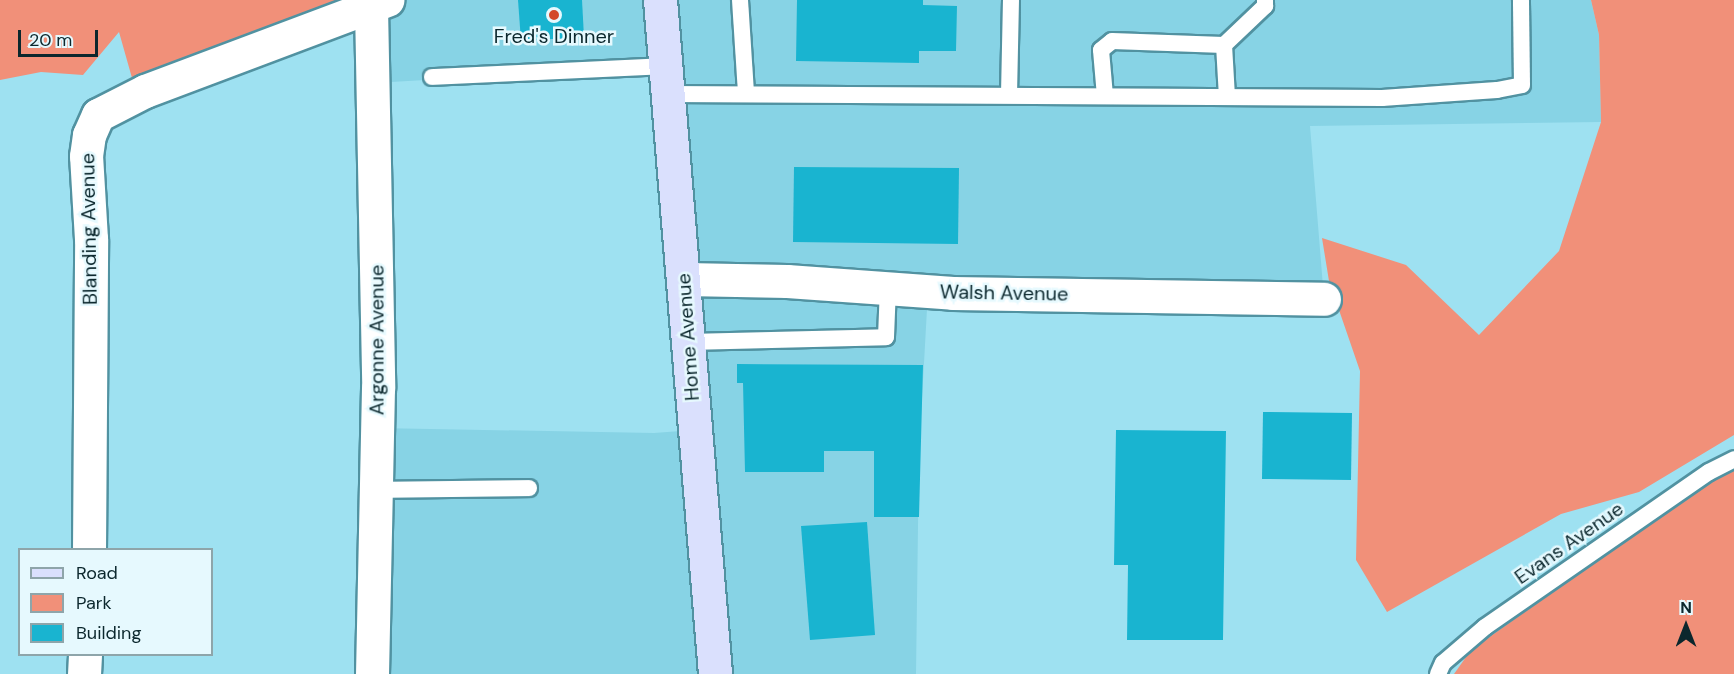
<!DOCTYPE html>
<style>
body{margin:0}
#map{position:relative;width:1734px;height:674px;overflow:hidden;background:#9ee1f1;font-family:"DM Sans",sans-serif}
div>[style]{position:absolute}
.built>*{inset:0;background:#87d3e5}
.green>*{inset:0;background:#f19079}
.building>*{inset:0;background:#19b4d0}
.roads{filter:drop-shadow(2px 0 #5192a1) drop-shadow(-2px 0 #5192a1) drop-shadow(0 2px #5192a1) drop-shadow(0 -2px #5192a1)}
.lane>*{height:16px;margin:-8px;padding:0 8px;transform-origin:8px;border-radius:8px;background:#fff}
.street>*{height:33px;margin:-16.5px;padding:0 16.5px;transform-origin:16.5px;border-radius:16.5px;background:#fff}
.secondary>*{height:33px;margin:-16.5px;padding:0 16.5px;transform-origin:16.5px;border-radius:16.5px;background:#dae0fd}
.dots>*{width:16px;height:16px;translate:-50% -50%;box-sizing:border-box;border:3px solid #e6f9fe;border-radius:50%}
span{translate:-50% -50%;white-space:nowrap;text-align:center;line-height:1.15;-webkit-text-stroke:5px #e6f9fe;paint-order:stroke}
.poi-label{font-size:20px;color:#0b272d}
.street-label{font-size:20px;color:#0b272d}
.legend{position:absolute;left:18px;top:548px;width:195px;height:108px;box-sizing:border-box;background:#e6f9fe;border:2px solid #8ea5aa;margin:0;padding:8px 10px;list-style:none;font-size:18px;color:#0b272d}
.legend li{display:flex;align-items:center;gap:12px;height:30px}
.legend b{width:30px;border:2px solid #8ea5aa}
.north{position:absolute;left:1656px;top:596px;width:60px;height:60px;-webkit-text-stroke:4px #e6f9fe;paint-order:stroke;rotate:0deg;font-size:16px;font-weight:700;line-height:24px;text-align:center;color:#0b272d}
.north::after{content:'';display:block;margin:auto;width:21px;height:27px;background:#0b272d;clip-path:polygon(50% 0,100% 100%,50% 72%,0 100%)}
.scale{position:absolute;left:18px;top:30px;width:80px;height:27px;box-sizing:border-box;border:3px solid #0b272d;border-top:0;padding-left:8px;font-size:18px;line-height:21px;white-space:nowrap;color:#0b272d;-webkit-text-stroke:4px #e6f9fe;paint-order:stroke}
</style>
<div id="map">
<div class="built">
<div style="clip-path:polygon(387px 0,1591px 0,1599px 35px,1601px 122px,1310px 126px,1324px 299px,928px 291px,919px 453px,916px 674px,372px 674px,377px 428px,654px 433px,694px 430px,665px 66px,374px 83px)"></div>
</div>
<div class="green">
<div style="clip-path:polygon(0 0,342px 0,132px 78px,119px 32px,83px 75px,41px 72px,0 80px)"></div>
<div style="clip-path:polygon(1591px 0,1734px 0,1734px 435px,1639px 492px,1561px 514px,1387px 612px,1356px 560px,1360px 371px,1329px 281px,1322px 238px,1406px 265px,1479px 335px,1559px 251px,1601px 122px,1599px 35px)"></div>
<div style="clip-path:polygon(1734px 468px,1734px 674px,1454px 674px,1471px 650px,1719px 474px)"></div>
</div>
<div class="building">
<div style="clip-path:polygon(518px 0,582px 0,584px 37px,521px 41px)"></div>
<div style="clip-path:polygon(797px 0,923px 0,923px 5px,957px 6px,956px 51px,919px 51px,919px 63px,796px 61px)"></div>
<div style="clip-path:polygon(794px 167px,959px 168px,958px 244px,793px 242px)"></div>
<div style="clip-path:polygon(737px 364px,923px 365px,919px 517px,874px 517px,874px 451px,824px 451px,824px 472px,745px 472px,743px 383px,737px 383px)"></div>
<div style="clip-path:polygon(1263px 412px,1352px 413px,1351px 480px,1262px 479px)"></div>
<div style="clip-path:polygon(1116px 430px,1226px 431px,1223px 640px,1127px 640px,1128px 565px,1114px 565px)"></div>
<div style="clip-path:polygon(867px 522px,875px 635px,810px 640px,801px 526px)"></div>
</div>
<div class="roads">
<div class="lane">
<div style="left:740px;top:0;width:94px;rotate:86.3deg"></div>
<div style="left:432px;top:77px;width:233px;rotate:-2.7deg"></div>
<div style="left:667px;top:94px;width:715px;rotate:0.32deg"></div>
<div style="left:1382px;top:98px;width:115px;rotate:-4deg"></div>
<div style="left:1497px;top:90px;width:25px;rotate:-11deg"></div>
<div style="left:1522px;top:85px;width:85px;rotate:-90.7deg"></div>
<div style="left:1009px;top:95px;width:95px;rotate:-88.8deg"></div>
<div style="left:1105px;top:96px;width:46px;rotate:-95deg"></div>
<div style="left:1101px;top:50px;width:14px;rotate:-39deg"></div>
<div style="left:1112px;top:41px;width:112px;rotate:2deg"></div>
<div style="left:1227px;top:97px;width:52px;rotate:-93.3deg"></div>
<div style="left:1224px;top:45px;width:57px;rotate:-43.6deg"></div>
<div style="left:1265px;top:6px;width:6px;rotate:-90deg"></div>
<div style="left:688px;top:342px;width:198px;rotate:-1.4deg"></div>
<div style="left:886px;top:337px;width:49px;rotate:-87.7deg"></div>
<div style="left:375px;top:490px;width:154px;rotate:-0.7deg"></div>
<div style="left:1438px;top:674px;width:12px;rotate:-66deg"></div>
<div style="left:1443px;top:663px;width:55px;rotate:-40.6deg"></div>
<div style="left:1485px;top:627px;width:272px;rotate:-34.7deg"></div>
<div style="left:1709px;top:472px;width:28px;rotate:-27deg"></div>
</div>
<div class="street">
<div style="left:371px;top:7px;width:381px;rotate:88.9deg"></div>
<div style="left:378px;top:388px;width:286px;rotate:91.2deg"></div>
<div style="left:685px;top:279px;width:102px;rotate:1.1deg"></div>
<div style="left:787px;top:281px;width:166px;rotate:4.1deg"></div>
<div style="left:953px;top:293px;width:371px;rotate:0.9deg"></div>
<div style="left:89px;top:550px;width:311px;rotate:-89.6deg"></div>
<div style="left:91px;top:239px;width:83px;rotate:-93.4deg"></div>
<div style="left:86px;top:156px;width:21px;rotate:-82deg"></div>
<div style="left:89px;top:135px;width:22px;rotate:-66deg"></div>
<div style="left:98px;top:115px;width:53px;rotate:-27.1deg"></div>
<div style="left:145px;top:91px;width:259px;rotate:-20.6deg"></div>
<div style="left:84px;top:674px;width:20px;rotate:-87deg"></div>
</div>
<div class="secondary">
<div style="left:660px;top:0;width:676px;rotate:85.33deg"></div>
</div>
</div>
<div class="dots">
<div style="left:554px;top:15px;background:#d34929"></div>
</div>
<div class="poi-label">
<span style="left:554px;top:36px">Fred's Dinner</span>
</div>
<div class="street-label">
<span style="left:89px;top:229px;rotate:-91deg">Blanding Avenue</span>
<span style="left:1004px;top:293px;rotate:1deg">Walsh Avenue</span>
<span style="left:688px;top:337px;rotate:-94deg">Home Avenue</span>
<span style="left:377px;top:340px;rotate:-90deg">Argonne Avenue</span>
<span style="left:1569px;top:543px;rotate:-35deg">Evans Avenue</span>
</div>
<ul class="legend">
<li><b style="height:8px;background:#dae0fd"></b>Road</li>
<li><b style="height:16px;background:#f19079"></b>Park</li>
<li><b style="height:16px;background:#19b4d0"></b>Building</li>
</ul>
<div class="north">N</div>
<div class="scale">20 m</div>
</div>
